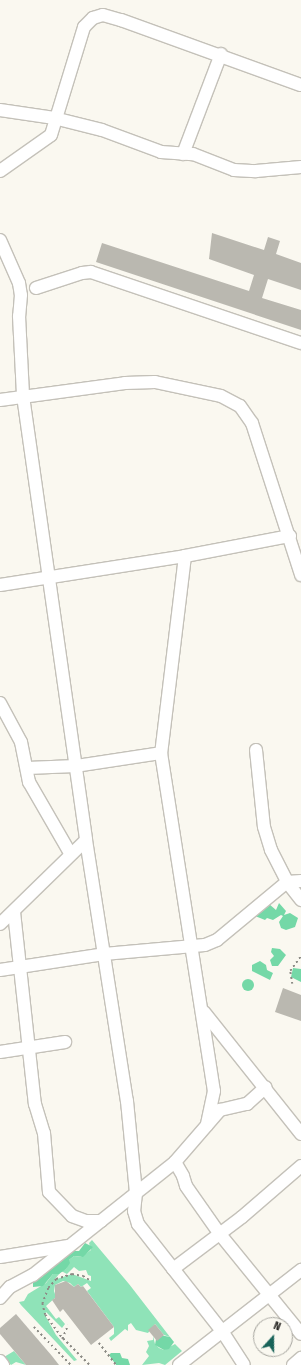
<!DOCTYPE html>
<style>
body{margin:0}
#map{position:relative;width:301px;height:1365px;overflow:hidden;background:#faf8f0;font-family:"Fira Sans Condensed",sans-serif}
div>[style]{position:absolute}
.green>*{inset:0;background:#8fe3b8}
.forest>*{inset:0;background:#74d8a7}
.round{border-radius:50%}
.building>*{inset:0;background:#bab8b0}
.path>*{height:1.5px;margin-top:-0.75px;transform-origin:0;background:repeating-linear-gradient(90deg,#8c8b85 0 2px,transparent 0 5px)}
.roads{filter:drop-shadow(1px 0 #c4c1b9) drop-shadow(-1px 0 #c4c1b9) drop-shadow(0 1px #c4c1b9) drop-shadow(0 -1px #c4c1b9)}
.minor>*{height:12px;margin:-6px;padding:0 6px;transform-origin:6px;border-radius:6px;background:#fff}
span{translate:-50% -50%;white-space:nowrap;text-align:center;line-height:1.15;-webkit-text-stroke:4px #faf8f0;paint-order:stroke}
.north{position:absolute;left:253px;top:1317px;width:40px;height:40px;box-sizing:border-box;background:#faf8f0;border:1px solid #a5a49e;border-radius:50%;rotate:21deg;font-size:11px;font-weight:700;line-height:16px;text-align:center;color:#262522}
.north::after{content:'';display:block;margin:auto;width:14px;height:18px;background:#196359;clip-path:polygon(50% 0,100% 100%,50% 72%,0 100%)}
</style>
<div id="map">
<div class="green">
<div style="clip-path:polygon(92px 1240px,129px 1284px,170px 1337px,164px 1335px,155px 1324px,148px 1333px,136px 1330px,131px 1323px,128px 1325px,128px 1331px,125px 1329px,111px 1341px,109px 1338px,114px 1334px,114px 1327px,87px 1291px,91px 1288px,87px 1283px,81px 1287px,78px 1284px,74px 1287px,70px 1283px,63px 1281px,55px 1285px,54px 1291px,56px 1297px,46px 1306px,56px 1319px,59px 1317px,65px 1324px,62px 1328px,46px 1312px,45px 1315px,56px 1335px,77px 1360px,74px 1361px,21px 1305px,19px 1302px,24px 1301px,28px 1294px,46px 1283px,53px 1274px,60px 1273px,54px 1280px,72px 1274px,91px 1281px,91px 1276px,88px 1275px,86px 1270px,79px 1271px,74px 1267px,67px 1274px,61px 1271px,66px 1269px,69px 1260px,74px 1256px,81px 1257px,91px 1250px,89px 1243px)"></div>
<div style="clip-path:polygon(153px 1336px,155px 1344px,159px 1348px,164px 1350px,175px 1344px,182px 1351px,165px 1365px,159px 1363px,142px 1365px,149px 1356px,146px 1352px,149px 1346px,147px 1341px,153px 1340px)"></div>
<div style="clip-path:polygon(14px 1351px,26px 1365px,16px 1362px,11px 1365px,4px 1357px)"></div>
</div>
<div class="forest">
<div style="clip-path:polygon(279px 903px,286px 911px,284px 915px,290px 913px,298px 918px,295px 927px,286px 930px,281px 928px,279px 922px,283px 916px,281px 915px,273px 920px,267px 918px,265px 920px,255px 916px,269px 904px,276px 910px)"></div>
<div style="clip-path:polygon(272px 948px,280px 949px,286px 955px,278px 966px,272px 966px,270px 960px,274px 956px,271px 952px)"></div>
<div style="clip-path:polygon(260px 961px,266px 965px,267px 970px,273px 973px,270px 980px,252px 971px,252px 965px)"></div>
<div style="clip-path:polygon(293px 968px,301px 969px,301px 982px,291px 977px)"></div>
<div class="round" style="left:242px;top:979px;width:12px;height:12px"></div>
<div style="clip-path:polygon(85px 1243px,93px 1247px,83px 1257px,74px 1256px,69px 1260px,70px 1263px,66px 1269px,59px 1274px,53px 1274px,43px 1286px,33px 1287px,33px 1280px,38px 1276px,42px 1277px,46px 1273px,45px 1270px,72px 1251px,79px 1251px)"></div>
<div style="clip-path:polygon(160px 1335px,170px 1337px,174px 1342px,169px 1349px,164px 1350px,155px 1345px,156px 1339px)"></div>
<div style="clip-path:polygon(111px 1353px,120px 1353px,122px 1358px,128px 1359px,130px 1365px,116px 1365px,109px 1355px)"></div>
</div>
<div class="building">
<div style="clip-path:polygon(212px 233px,264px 250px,268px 237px,280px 241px,276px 254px,301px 263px,301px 290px,268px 279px,262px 298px,301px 310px,301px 330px,96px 262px,102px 243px,249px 291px,254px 275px,209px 259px)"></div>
<div style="clip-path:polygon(283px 988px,301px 995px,301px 1021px,275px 1012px)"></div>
<div style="clip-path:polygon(66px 1281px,74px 1287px,78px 1284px,81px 1287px,83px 1286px,114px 1327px,91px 1345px,63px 1309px,60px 1312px,52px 1300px,55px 1298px,55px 1285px)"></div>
<div style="clip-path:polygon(16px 1314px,52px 1356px,59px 1365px,26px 1365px,0 1334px,0 1328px)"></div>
<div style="clip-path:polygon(155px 1324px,164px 1335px,157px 1341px,148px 1330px)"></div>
</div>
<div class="path">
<div style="left:292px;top:984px;width:13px;rotate:-99deg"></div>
<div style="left:290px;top:971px;width:19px;rotate:-54deg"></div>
<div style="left:34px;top:1327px;width:53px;rotate:45.8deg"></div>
<div style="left:62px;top:1339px;width:15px;rotate:-67deg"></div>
<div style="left:99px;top:1343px;width:28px;rotate:52deg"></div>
<div style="left:89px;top:1365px;width:40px;rotate:-135deg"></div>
<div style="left:61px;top:1337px;width:27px;rotate:-126deg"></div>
<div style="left:45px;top:1315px;width:11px;rotate:-105deg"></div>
<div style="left:42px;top:1304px;width:17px;rotate:-69deg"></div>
<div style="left:48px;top:1288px;width:12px;rotate:-48deg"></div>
<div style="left:56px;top:1279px;width:17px;rotate:-17deg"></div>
<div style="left:72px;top:1274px;width:11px;rotate:10deg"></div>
<div style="left:83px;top:1276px;width:9px;rotate:32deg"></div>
</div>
<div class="roads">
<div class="minor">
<div style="left:0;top:110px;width:55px;rotate:8.4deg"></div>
<div style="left:54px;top:118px;width:49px;rotate:14deg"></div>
<div style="left:102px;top:130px;width:63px;rotate:20.4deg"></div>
<div style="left:161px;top:152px;width:32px;rotate:4deg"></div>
<div style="left:193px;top:154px;width:44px;rotate:21.3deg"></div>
<div style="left:234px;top:170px;width:22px;rotate:3deg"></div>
<div style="left:256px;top:171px;width:45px;rotate:-5.1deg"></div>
<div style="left:183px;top:154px;width:107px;rotate:-69.2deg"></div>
<div style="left:0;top:171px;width:62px;rotate:-35.2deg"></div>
<div style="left:51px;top:135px;width:113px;rotate:-73deg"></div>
<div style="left:84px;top:27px;width:13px;rotate:-45deg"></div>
<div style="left:93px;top:18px;width:10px;rotate:-17deg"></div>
<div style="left:103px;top:15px;width:19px;rotate:16deg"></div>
<div style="left:121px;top:20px;width:191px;rotate:19.9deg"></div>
<div style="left:0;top:240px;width:47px;rotate:66.2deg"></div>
<div style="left:19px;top:283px;width:12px;rotate:81deg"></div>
<div style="left:21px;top:295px;width:21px;rotate:95deg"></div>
<div style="left:19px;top:316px;width:80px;rotate:87.1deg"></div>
<div style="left:23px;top:396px;width:448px;rotate:81.9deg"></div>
<div style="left:86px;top:840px;width:264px;rotate:81.1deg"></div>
<div style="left:127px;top:1101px;width:92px;rotate:84.4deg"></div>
<div style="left:136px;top:1193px;width:18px;rotate:96deg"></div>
<div style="left:134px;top:1211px;width:14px;rotate:73deg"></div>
<div style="left:138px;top:1224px;width:136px;rotate:51.9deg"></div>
<div style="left:222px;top:1331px;width:40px;rotate:57.1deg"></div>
<div style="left:36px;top:288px;width:48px;rotate:-18.1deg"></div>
<div style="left:82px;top:273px;width:9px;rotate:-6deg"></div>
<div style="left:91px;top:272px;width:222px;rotate:18.7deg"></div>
<div style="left:0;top:400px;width:126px;rotate:-7.7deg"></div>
<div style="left:125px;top:383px;width:30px;rotate:-2deg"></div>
<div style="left:155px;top:382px;width:67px;rotate:12deg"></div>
<div style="left:221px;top:396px;width:21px;rotate:28deg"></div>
<div style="left:240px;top:406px;width:21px;rotate:55deg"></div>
<div style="left:252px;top:423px;width:160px;rotate:72.1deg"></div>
<div style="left:185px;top:556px;width:198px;rotate:96.9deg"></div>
<div style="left:161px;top:753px;width:342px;rotate:81.1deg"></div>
<div style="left:214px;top:1091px;width:35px;rotate:102deg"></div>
<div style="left:0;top:585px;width:187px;rotate:-8.9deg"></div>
<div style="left:185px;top:556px;width:107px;rotate:-10.8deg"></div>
<div style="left:0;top:703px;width:44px;rotate:61.7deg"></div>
<div style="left:21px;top:742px;width:41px;rotate:78.7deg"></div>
<div style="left:29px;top:782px;width:82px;rotate:60deg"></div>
<div style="left:256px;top:750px;width:77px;rotate:84.1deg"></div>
<div style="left:264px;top:827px;width:24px;rotate:73deg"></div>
<div style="left:271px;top:850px;width:36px;rotate:63deg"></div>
<div style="left:287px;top:882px;width:23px;rotate:52deg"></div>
<div style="left:27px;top:768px;width:49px;rotate:-2.3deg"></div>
<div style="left:76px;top:766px;width:86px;rotate:-8.7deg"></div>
<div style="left:14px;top:912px;width:193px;rotate:83.8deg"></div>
<div style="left:35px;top:1104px;width:30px;rotate:73deg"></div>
<div style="left:44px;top:1133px;width:59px;rotate:85.2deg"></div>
<div style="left:49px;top:1192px;width:33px;rotate:46deg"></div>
<div style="left:72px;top:1216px;width:15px;rotate:20deg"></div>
<div style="left:86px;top:1221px;width:15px"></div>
<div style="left:0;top:924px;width:120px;rotate:-44.3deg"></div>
<div style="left:0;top:970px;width:105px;rotate:-8.7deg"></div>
<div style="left:104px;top:954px;width:101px;rotate:-5.1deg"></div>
<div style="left:205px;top:945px;width:13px;rotate:-23deg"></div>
<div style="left:217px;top:940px;width:91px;rotate:-39.6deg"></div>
<div style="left:287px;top:882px;width:14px;rotate:-4deg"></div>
<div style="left:204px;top:1012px;width:156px;rotate:51.5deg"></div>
<div style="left:0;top:1052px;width:66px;rotate:-8.7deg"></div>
<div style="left:175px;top:1162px;width:16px;rotate:60deg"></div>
<div style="left:183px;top:1176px;width:10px;rotate:73deg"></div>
<div style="left:186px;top:1186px;width:57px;rotate:54.9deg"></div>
<div style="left:219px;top:1233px;width:130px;rotate:50.9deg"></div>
<div style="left:0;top:1257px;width:69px;rotate:-9.2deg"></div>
<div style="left:173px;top:1269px;width:86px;rotate:-37deg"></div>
<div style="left:242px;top:1217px;width:78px;rotate:-40.8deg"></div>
<div style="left:0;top:1298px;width:15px;rotate:-48deg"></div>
<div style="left:10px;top:1287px;width:26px;rotate:-28deg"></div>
<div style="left:33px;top:1275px;width:181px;rotate:-38.5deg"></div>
<div style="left:175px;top:1162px;width:69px;rotate:-49.1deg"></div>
<div style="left:220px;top:1110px;width:28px;rotate:-13deg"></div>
<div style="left:247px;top:1104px;width:25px;rotate:-42deg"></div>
<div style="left:0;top:1361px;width:5px;rotate:53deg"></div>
<div style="left:179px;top:1365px;width:155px;rotate:-37.9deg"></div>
<div style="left:293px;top:1365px;width:11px;rotate:-41deg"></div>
</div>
</div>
<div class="north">N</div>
</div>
